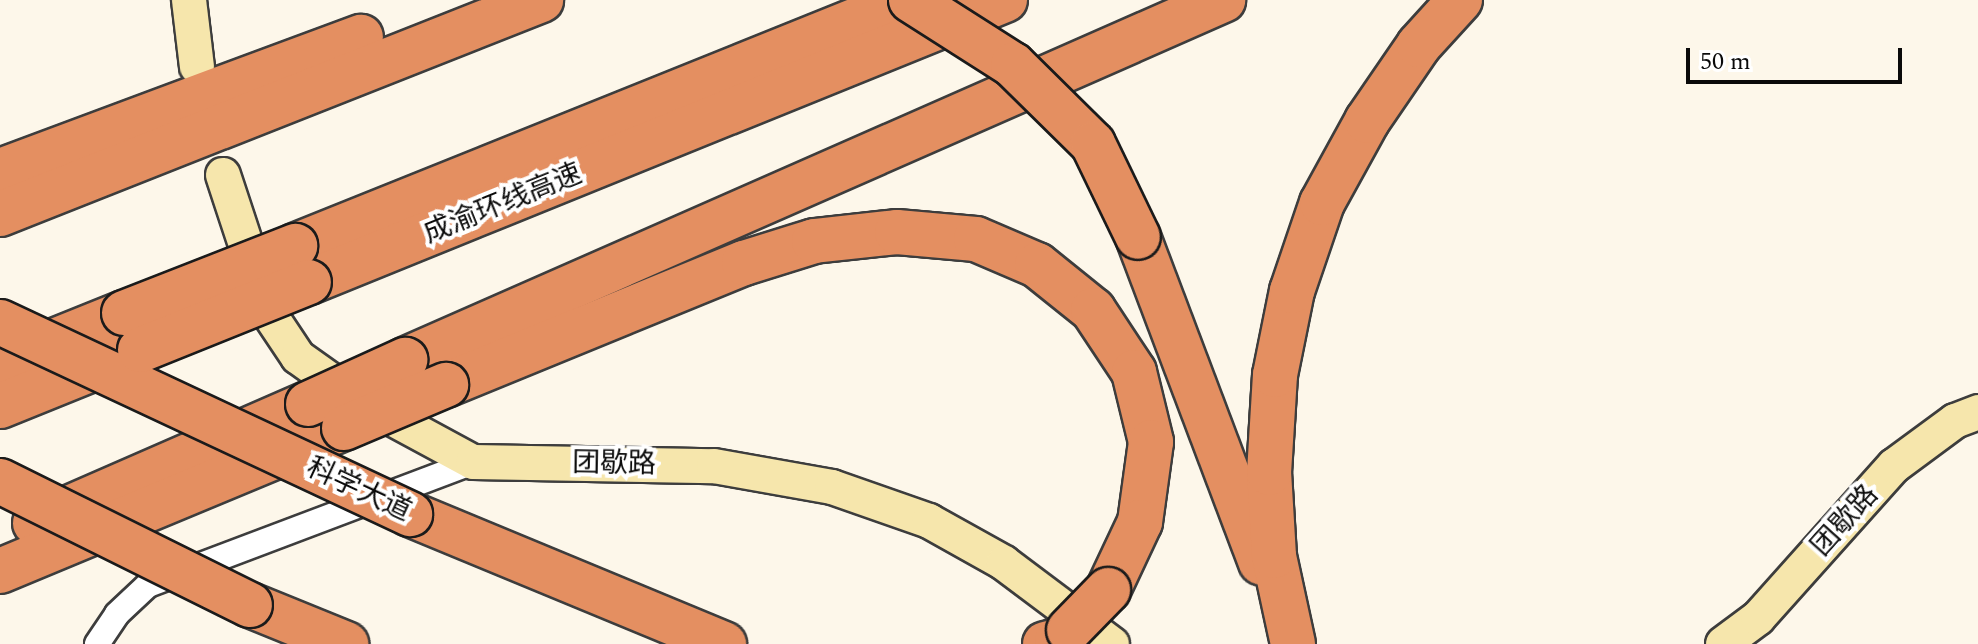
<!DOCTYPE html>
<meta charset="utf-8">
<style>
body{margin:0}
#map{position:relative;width:1978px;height:644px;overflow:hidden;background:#fdf7ea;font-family:Spectral,"Noto Sans SC",serif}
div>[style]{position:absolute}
.roads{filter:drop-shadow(2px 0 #3d3d3d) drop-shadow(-2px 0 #3d3d3d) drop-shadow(0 2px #3d3d3d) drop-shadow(0 -2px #3d3d3d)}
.street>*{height:24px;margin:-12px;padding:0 12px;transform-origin:12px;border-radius:12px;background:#fff}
.secondary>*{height:34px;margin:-17px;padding:0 17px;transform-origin:17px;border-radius:17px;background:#f6e6ac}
.highway>*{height:44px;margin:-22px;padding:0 22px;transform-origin:22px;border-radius:22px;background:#e48f61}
.bridges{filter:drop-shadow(2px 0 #1b1b1b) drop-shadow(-2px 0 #1b1b1b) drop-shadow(0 2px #1b1b1b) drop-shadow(0 -2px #1b1b1b)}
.highway-bridge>*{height:44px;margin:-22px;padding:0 22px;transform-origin:22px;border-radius:22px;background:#e48f61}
span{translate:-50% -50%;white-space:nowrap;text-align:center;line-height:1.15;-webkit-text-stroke:8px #fff;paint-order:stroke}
.street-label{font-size:28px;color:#0a0a0a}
.scale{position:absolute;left:1686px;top:48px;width:216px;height:36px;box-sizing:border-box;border:4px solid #0a0a0a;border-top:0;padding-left:10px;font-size:24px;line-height:28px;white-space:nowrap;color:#0a0a0a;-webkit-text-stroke:6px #fff;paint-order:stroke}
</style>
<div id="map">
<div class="roads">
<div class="street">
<div style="left:97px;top:644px;width:36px;rotate:-56deg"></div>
<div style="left:117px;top:614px;width:42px;rotate:-43.1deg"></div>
<div style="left:148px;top:585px;width:347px;rotate:-20.7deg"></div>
</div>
<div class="secondary">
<div style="left:189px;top:0;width:67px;rotate:83.2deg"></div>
<div style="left:223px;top:175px;width:144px;rotate:71.8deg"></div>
<div style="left:268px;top:312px;width:54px;rotate:56.3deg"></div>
<div style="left:298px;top:357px;width:76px;rotate:35.4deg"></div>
<div style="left:360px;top:401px;width:128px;rotate:28.4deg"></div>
<div style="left:473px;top:462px;width:241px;rotate:1deg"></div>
<div style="left:714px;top:466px;width:120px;rotate:10.1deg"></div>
<div style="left:832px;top:487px;width:103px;rotate:19.3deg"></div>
<div style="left:929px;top:521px;width:86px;rotate:29.2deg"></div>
<div style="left:1004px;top:563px;width:135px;rotate:36.9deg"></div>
<div style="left:1723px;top:644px;width:44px;rotate:-36.6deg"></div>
<div style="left:1758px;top:618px;width:204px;rotate:-48.2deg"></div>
<div style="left:1894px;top:466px;width:76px;rotate:-36.4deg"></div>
<div style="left:1955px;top:421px;width:25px;rotate:-21deg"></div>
</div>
<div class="highway">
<div style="left:0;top:171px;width:385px;rotate:-20.4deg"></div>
<div style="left:0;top:214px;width:582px;rotate:-21.58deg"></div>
<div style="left:1138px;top:237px;width:348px;rotate:69.3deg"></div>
<div style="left:295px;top:246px;width:659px;rotate:-21.93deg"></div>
<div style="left:309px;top:282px;width:751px;rotate:-22.06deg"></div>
<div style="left:405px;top:360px;width:894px;rotate:-23.75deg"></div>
<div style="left:0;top:363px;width:134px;rotate:-22deg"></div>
<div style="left:446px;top:385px;width:322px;rotate:-22.3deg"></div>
<div style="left:744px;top:263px;width:73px;rotate:-17.4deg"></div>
<div style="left:814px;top:241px;width:83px;rotate:-6.2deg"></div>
<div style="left:897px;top:232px;width:79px;rotate:5.1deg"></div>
<div style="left:976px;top:239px;width:66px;rotate:23.1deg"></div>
<div style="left:1037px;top:265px;width:72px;rotate:38.8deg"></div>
<div style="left:1093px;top:310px;width:74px;rotate:56.5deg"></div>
<div style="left:1134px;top:372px;width:72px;rotate:76.3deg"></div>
<div style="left:1151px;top:442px;width:81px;rotate:97.8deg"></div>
<div style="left:1140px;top:522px;width:75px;rotate:115.2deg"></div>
<div style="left:0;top:406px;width:134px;rotate:-22deg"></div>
<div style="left:410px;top:514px;width:340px;rotate:22.5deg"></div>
<div style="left:35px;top:523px;width:298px;rotate:-23.6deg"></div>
<div style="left:0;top:571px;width:373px;rotate:-22.6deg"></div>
<div style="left:250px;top:605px;width:104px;rotate:22.1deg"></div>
<div style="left:1045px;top:644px;width:12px;rotate:-14deg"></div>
<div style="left:1057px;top:641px;width:16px;rotate:-43deg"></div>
<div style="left:1293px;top:644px;width:90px;rotate:-102.2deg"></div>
<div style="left:1274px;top:556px;width:83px;rotate:-93.4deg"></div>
<div style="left:1269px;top:473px;width:98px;rotate:-86.5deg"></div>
<div style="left:1275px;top:375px;width:86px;rotate:-78.6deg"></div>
<div style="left:1292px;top:291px;width:93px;rotate:-71.2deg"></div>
<div style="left:1322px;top:203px;width:94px;rotate:-61.2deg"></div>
<div style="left:1367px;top:121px;width:92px;rotate:-55.6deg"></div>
<div style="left:1419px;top:45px;width:61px;rotate:-47.7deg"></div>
</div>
</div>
<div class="bridges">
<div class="highway-bridge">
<div style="left:911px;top:0;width:121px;rotate:32.5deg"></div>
<div style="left:1013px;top:65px;width:112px;rotate:44.6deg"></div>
<div style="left:1093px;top:144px;width:103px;rotate:64.2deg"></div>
<div style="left:124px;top:313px;width:184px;rotate:-21.4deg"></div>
<div style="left:0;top:322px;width:453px;rotate:25.1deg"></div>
<div style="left:140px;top:350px;width:182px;rotate:-21.9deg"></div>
<div style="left:308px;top:404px;width:107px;rotate:-24.4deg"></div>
<div style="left:344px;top:428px;width:111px;rotate:-22.9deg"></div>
<div style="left:0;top:481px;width:279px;rotate:26.4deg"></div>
<div style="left:1069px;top:630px;width:56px;rotate:-45.7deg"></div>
</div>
</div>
<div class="street-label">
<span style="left:503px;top:204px;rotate:-22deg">成渝环线高速</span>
<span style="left:614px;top:464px;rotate:1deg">团歇路</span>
<span style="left:359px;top:490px;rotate:25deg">科学大道</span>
<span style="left:1845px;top:521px;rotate:-48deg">团歇路</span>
</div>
<div class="scale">50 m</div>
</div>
